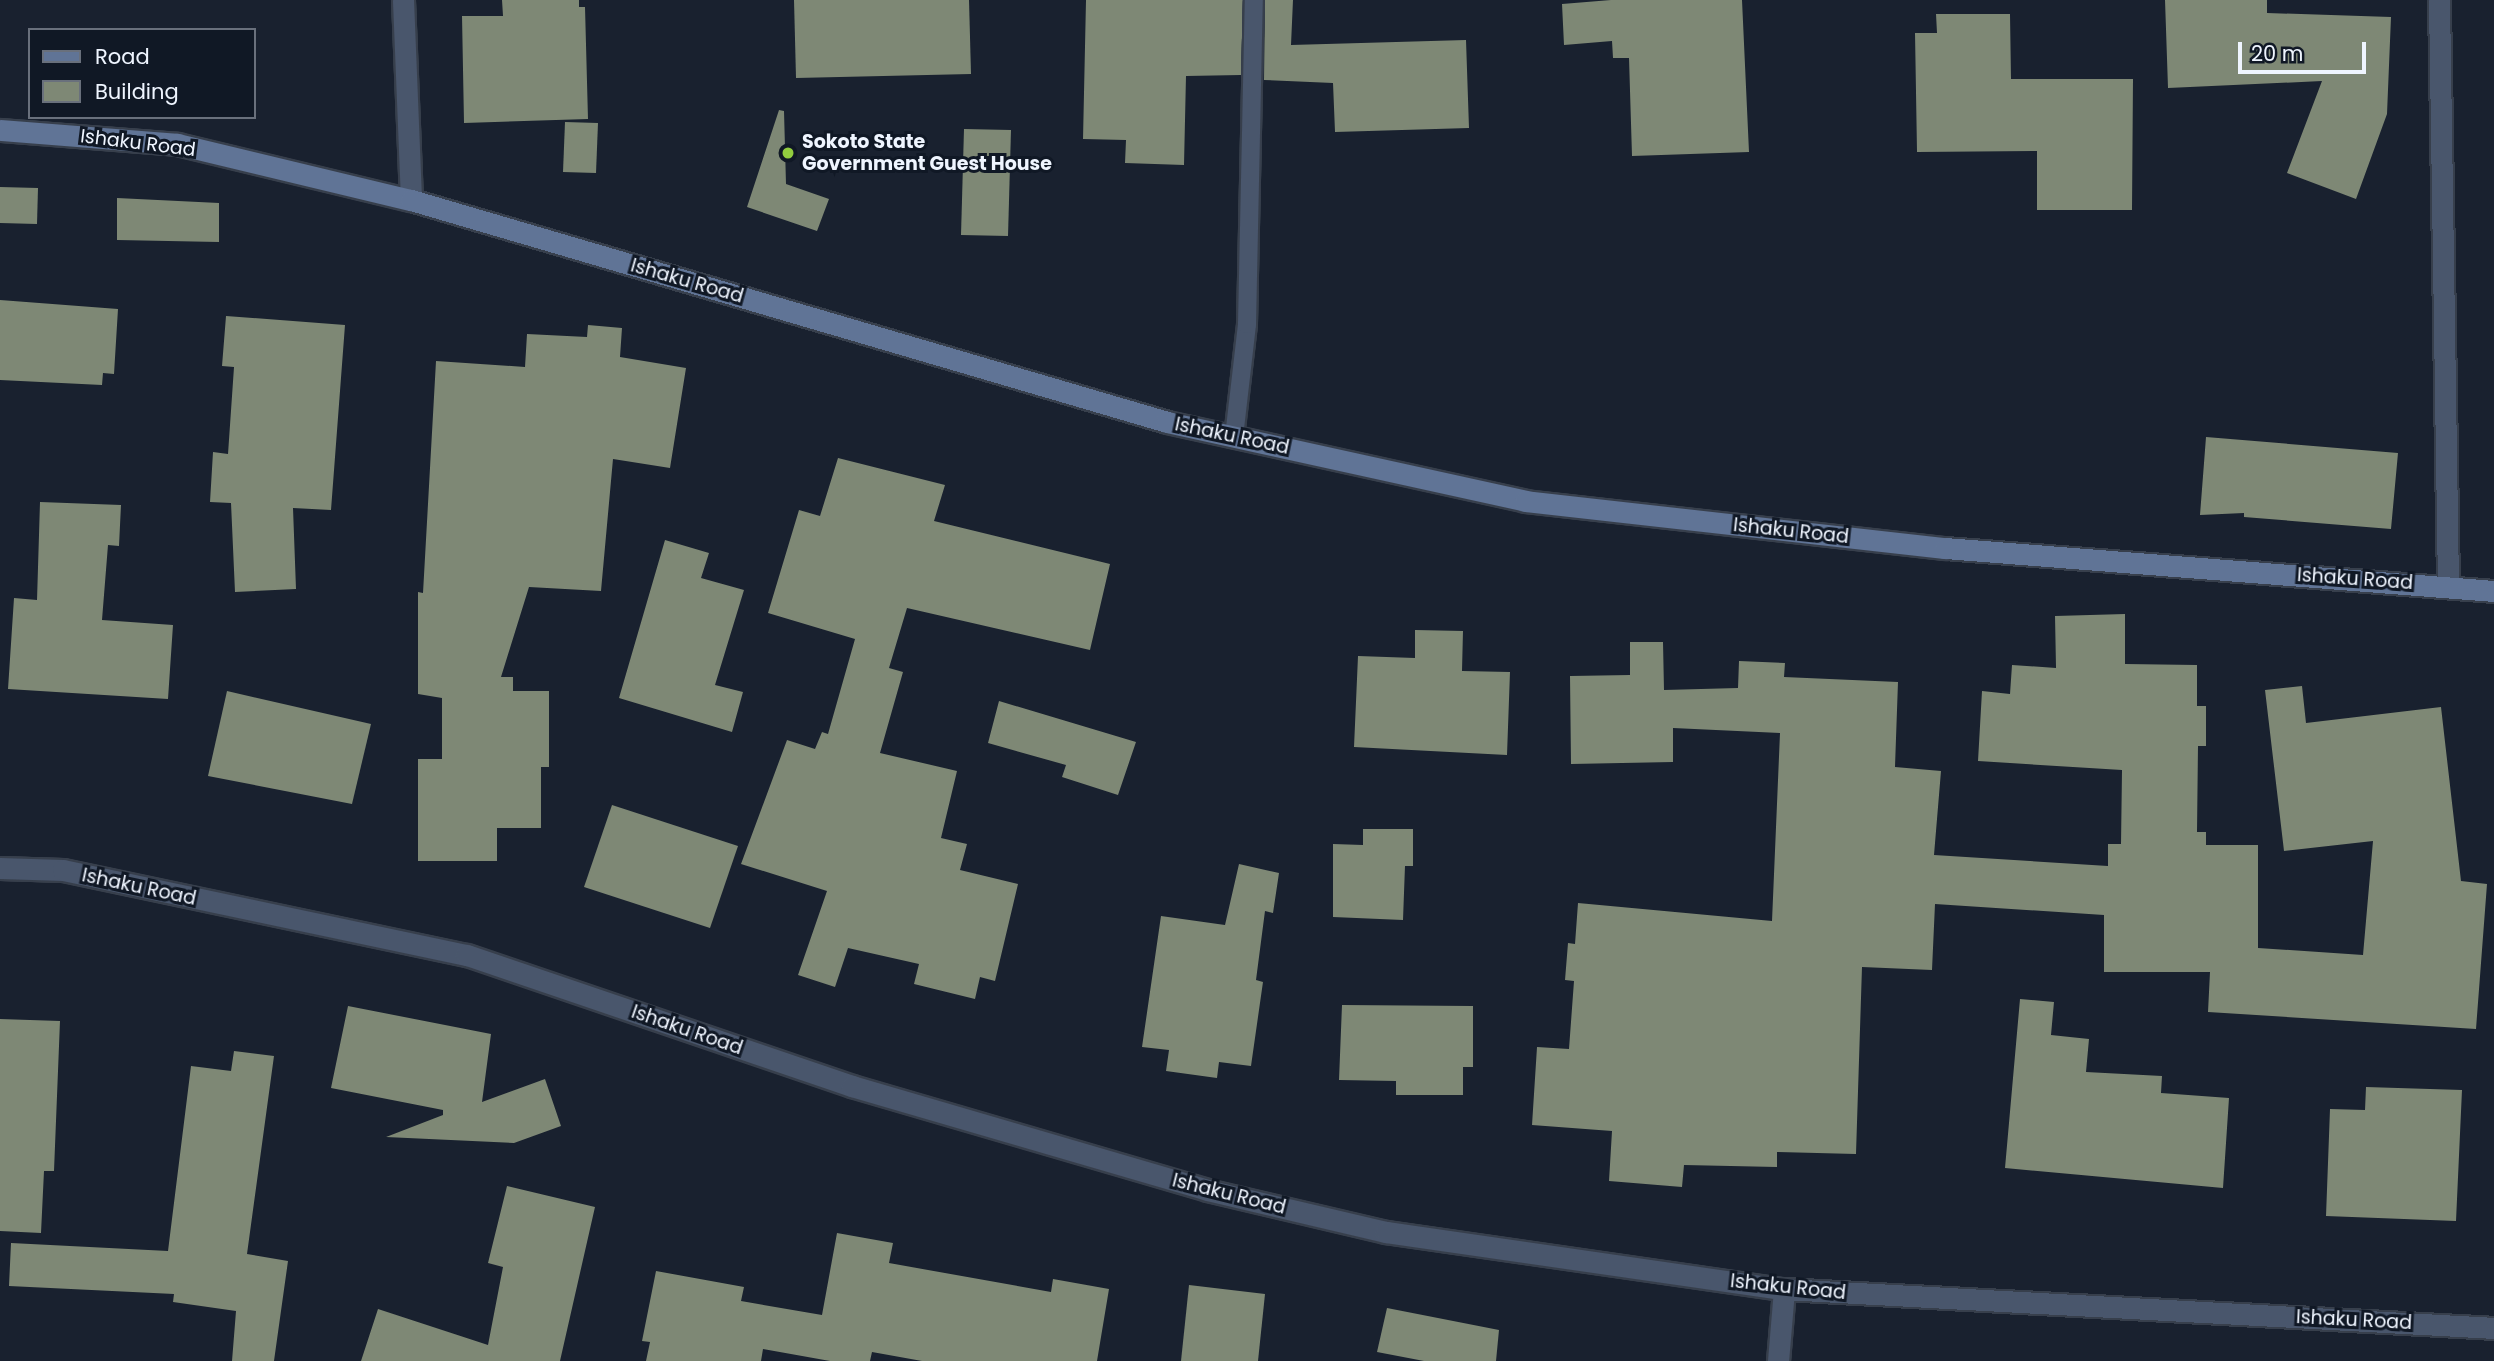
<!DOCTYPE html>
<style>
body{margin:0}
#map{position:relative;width:2494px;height:1361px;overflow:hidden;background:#19212f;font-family:Poppins,sans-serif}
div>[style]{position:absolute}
.building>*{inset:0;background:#7e8875}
.roads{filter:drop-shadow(2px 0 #373f4c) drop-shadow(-2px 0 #373f4c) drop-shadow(0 2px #373f4c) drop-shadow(0 -2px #373f4c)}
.lane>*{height:18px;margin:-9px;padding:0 9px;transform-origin:9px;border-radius:9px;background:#49566c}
.street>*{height:21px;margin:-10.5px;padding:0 10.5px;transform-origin:10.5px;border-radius:10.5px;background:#49566c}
.secondary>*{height:21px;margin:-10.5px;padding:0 10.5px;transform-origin:10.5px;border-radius:10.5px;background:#607496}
.dots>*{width:19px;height:19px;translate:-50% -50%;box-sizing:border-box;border:4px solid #101825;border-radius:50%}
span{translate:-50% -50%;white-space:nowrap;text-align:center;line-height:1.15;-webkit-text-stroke:6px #101825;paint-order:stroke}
.poi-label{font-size:19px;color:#eff5ff;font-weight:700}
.left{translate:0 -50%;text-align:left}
.street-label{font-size:19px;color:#eff5ff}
.legend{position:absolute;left:28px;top:28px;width:228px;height:91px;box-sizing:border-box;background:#101825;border:2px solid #69707c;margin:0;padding:9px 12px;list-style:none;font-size:21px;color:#eff5ff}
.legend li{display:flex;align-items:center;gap:14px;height:35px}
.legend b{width:35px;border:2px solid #69707c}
.scale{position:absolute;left:2238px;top:42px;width:128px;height:32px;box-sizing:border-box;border:4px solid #eff5ff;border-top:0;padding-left:9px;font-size:21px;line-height:24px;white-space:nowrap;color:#eff5ff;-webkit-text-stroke:5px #101825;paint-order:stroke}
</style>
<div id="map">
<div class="building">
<div style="clip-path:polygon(502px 0,579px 0,579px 7px,585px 7px,588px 119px,464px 123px,462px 16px,503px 16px)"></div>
<div style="clip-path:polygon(794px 0,969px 0,971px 74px,796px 78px)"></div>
<div style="clip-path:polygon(1086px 0,1243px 0,1241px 75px,1186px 76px,1184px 165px,1125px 163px,1126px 140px,1083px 139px)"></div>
<div style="clip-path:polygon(1265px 0,1293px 0,1291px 45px,1466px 40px,1469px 128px,1335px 132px,1333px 83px,1264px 80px)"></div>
<div style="clip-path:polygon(1611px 0,1742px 0,1749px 152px,1632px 156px,1629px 58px,1613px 58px,1612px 41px,1564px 45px,1562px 4px)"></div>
<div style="clip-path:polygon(2165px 0,2267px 0,2267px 13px,2391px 17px,2387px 114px,2356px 199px,2287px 173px,2322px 81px,2168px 88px)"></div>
<div style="clip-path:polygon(1936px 14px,2010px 14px,2011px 79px,2133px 79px,2132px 210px,2037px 210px,2037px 151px,1917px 152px,1915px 33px,1937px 33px)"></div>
<div style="clip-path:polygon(779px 110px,784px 111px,786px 184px,829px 199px,817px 231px,747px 207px)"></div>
<div style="clip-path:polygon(565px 122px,598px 123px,596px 173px,563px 172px)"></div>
<div style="clip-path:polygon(964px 129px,1011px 130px,1008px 236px,961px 235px)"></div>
<div style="clip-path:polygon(0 187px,38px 188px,37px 224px,0 223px)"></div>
<div style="clip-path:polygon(117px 198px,219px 203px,219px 242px,117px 240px)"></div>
<div style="clip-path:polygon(0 300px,118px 309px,114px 374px,103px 373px,102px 385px,0 380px)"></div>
<div style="clip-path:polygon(226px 316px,345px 325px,331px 510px,293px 508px,296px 589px,235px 592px,231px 503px,210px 502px,213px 452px,228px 454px,234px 367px,222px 366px)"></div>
<div style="clip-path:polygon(588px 325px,622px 328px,620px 357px,686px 368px,670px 468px,613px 459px,601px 591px,529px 587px,501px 677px,513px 677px,513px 691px,549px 691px,549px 767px,541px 767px,541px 828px,497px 828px,497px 861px,418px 861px,418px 759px,442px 759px,442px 698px,418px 694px,418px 592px,423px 593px,436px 361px,525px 367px,527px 334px,587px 337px)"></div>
<div style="clip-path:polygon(2206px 437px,2398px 453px,2391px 529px,2244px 517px,2244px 513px,2200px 515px)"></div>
<div style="clip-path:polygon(838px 458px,945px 485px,934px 521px,1110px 564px,1090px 650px,907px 608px,889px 668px,903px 672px,880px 753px,957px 771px,941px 838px,967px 844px,960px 870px,1018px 884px,995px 981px,980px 977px,975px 999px,914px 984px,919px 964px,848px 948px,835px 987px,798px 975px,827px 891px,741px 864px,787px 740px,815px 749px,822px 732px,828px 734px,855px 639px,768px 613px,799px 510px,820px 516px)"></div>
<div style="clip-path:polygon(40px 502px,121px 505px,119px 546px,108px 545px,102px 620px,173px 625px,168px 699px,8px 689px,14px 598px,37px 600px)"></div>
<div style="clip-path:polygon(665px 540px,709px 553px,701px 578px,744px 590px,715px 685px,743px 692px,732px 732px,619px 698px)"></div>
<div style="clip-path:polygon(2125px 614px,2125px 664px,2197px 665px,2197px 706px,2206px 706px,2206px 746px,2198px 746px,2197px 832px,2206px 832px,2206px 845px,2258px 845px,2258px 948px,2363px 955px,2373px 841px,2284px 851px,2265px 690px,2302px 686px,2306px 723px,2441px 707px,2461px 881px,2487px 884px,2476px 1029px,2208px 1012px,2210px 972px,2104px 972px,2104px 915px,1935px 904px,1932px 970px,1862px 967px,1856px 1154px,1777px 1152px,1777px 1167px,1684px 1165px,1682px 1187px,1609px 1181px,1612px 1131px,1532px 1125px,1537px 1047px,1569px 1049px,1574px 981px,1565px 980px,1568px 943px,1575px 944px,1578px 903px,1772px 921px,1780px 733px,1673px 728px,1673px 762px,1571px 764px,1570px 676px,1630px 675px,1630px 642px,1663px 642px,1664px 690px,1738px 688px,1739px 661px,1785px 663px,1784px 677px,1898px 682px,1895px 767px,1941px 771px,1934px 855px,2108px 866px,2108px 844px,2121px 844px,2122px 770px,1978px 761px,1982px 691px,2010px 694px,2012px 665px,2056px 668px,2055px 616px)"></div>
<div style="clip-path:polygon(1415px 630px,1463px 631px,1462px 671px,1510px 672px,1507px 755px,1354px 747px,1358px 656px,1415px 658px)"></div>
<div style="clip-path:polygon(227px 691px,371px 724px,352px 804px,208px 776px)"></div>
<div style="clip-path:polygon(999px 701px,1136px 742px,1118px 795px,1062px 777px,1066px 765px,988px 743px)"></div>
<div style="clip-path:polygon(612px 805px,738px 846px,710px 928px,584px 887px)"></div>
<div style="clip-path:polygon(1363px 829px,1413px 829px,1413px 866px,1405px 866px,1403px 920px,1333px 917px,1333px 844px,1363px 845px)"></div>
<div style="clip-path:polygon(1239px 864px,1279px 873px,1273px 913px,1265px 911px,1256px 980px,1263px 982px,1251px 1066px,1219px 1062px,1217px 1078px,1166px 1071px,1169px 1050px,1142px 1047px,1161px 916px,1225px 925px)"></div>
<div style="clip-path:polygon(2020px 999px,2054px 1002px,2051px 1035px,2089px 1039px,2086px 1072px,2162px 1076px,2161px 1093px,2229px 1098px,2223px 1188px,2005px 1168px)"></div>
<div style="clip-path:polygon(1342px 1005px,1473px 1006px,1473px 1067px,1463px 1067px,1463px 1095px,1396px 1095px,1396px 1081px,1339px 1080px)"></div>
<div style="clip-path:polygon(348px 1006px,491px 1034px,482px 1102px,545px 1079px,561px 1126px,514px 1143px,386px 1137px,443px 1115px,443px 1110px,331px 1088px)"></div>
<div style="clip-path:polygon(0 1019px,60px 1021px,54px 1171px,44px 1171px,41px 1233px,0 1231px)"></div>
<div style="clip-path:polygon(234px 1051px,274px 1056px,247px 1254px,288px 1261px,274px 1361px,232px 1361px,236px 1311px,173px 1302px,174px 1294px,9px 1286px,11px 1243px,168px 1251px,191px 1066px,231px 1071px)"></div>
<div style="clip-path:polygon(2366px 1087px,2462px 1090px,2456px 1221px,2326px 1216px,2330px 1109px,2365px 1110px)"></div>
<div style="clip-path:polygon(507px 1186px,595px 1207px,560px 1361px,361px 1361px,378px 1309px,488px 1345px,503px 1267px,488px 1263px)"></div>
<div style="clip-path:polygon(837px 1233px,893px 1243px,889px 1263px,1051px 1292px,1053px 1279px,1109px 1289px,1097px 1361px,922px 1361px,872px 1352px,870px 1361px,830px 1361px,763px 1349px,761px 1361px,646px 1361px,650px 1342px,642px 1341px,656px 1271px,744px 1287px,741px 1301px,822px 1315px)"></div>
<div style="clip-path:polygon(1189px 1285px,1265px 1294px,1258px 1361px,1181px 1361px)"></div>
<div style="clip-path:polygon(1387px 1308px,1499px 1330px,1496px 1361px,1424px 1361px,1377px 1352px)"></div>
</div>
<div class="roads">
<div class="lane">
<div style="left:1234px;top:437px;width:114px;rotate:-83.4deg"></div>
<div style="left:1247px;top:324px;width:324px;rotate:-88.8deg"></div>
</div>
<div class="street">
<div style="left:403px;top:0;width:200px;rotate:87.7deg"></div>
<div style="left:2439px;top:0;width:586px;rotate:89.12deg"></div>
<div style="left:0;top:868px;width:63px;rotate:1.8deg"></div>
<div style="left:63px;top:870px;width:413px;rotate:11.9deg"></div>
<div style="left:467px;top:955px;width:407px;rotate:18.8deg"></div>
<div style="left:852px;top:1086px;width:370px;rotate:16.3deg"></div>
<div style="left:1207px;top:1190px;width:184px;rotate:13.2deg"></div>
<div style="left:1386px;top:1232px;width:402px;rotate:8.2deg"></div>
<div style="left:1784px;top:1289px;width:711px;rotate:3.14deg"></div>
<div style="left:1778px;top:1361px;width:72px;rotate:-85.2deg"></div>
</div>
<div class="secondary">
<div style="left:0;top:130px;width:178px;rotate:4.5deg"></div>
<div style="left:177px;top:144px;width:241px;rotate:13.5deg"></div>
<div style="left:411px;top:200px;width:788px;rotate:16.36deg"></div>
<div style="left:1167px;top:422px;width:367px;rotate:12.4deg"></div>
<div style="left:1525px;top:501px;width:423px;rotate:6.4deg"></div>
<div style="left:1945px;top:548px;width:551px;rotate:4.48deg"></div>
</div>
</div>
<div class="dots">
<div style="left:788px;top:153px;background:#92cd3f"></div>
</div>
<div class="poi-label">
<span class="left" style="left:802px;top:153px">Sokoto State<br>Government Guest House</span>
</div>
<div class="street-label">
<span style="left:138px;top:143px;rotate:7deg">Ishaku Road</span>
<span style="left:687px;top:281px;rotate:16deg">Ishaku Road</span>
<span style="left:1232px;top:436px;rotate:12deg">Ishaku Road</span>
<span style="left:1791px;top:531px;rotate:6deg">Ishaku Road</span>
<span style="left:2355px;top:579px;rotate:4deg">Ishaku Road</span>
<span style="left:139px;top:887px;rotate:12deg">Ishaku Road</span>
<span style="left:687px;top:1030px;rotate:19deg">Ishaku Road</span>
<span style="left:1229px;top:1194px;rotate:14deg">Ishaku Road</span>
<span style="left:1788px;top:1287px;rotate:6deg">Ishaku Road</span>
<span style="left:2354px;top:1320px;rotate:3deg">Ishaku Road</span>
</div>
<ul class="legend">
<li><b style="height:9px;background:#607496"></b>Road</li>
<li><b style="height:19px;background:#7e8875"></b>Building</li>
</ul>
<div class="scale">20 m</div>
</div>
